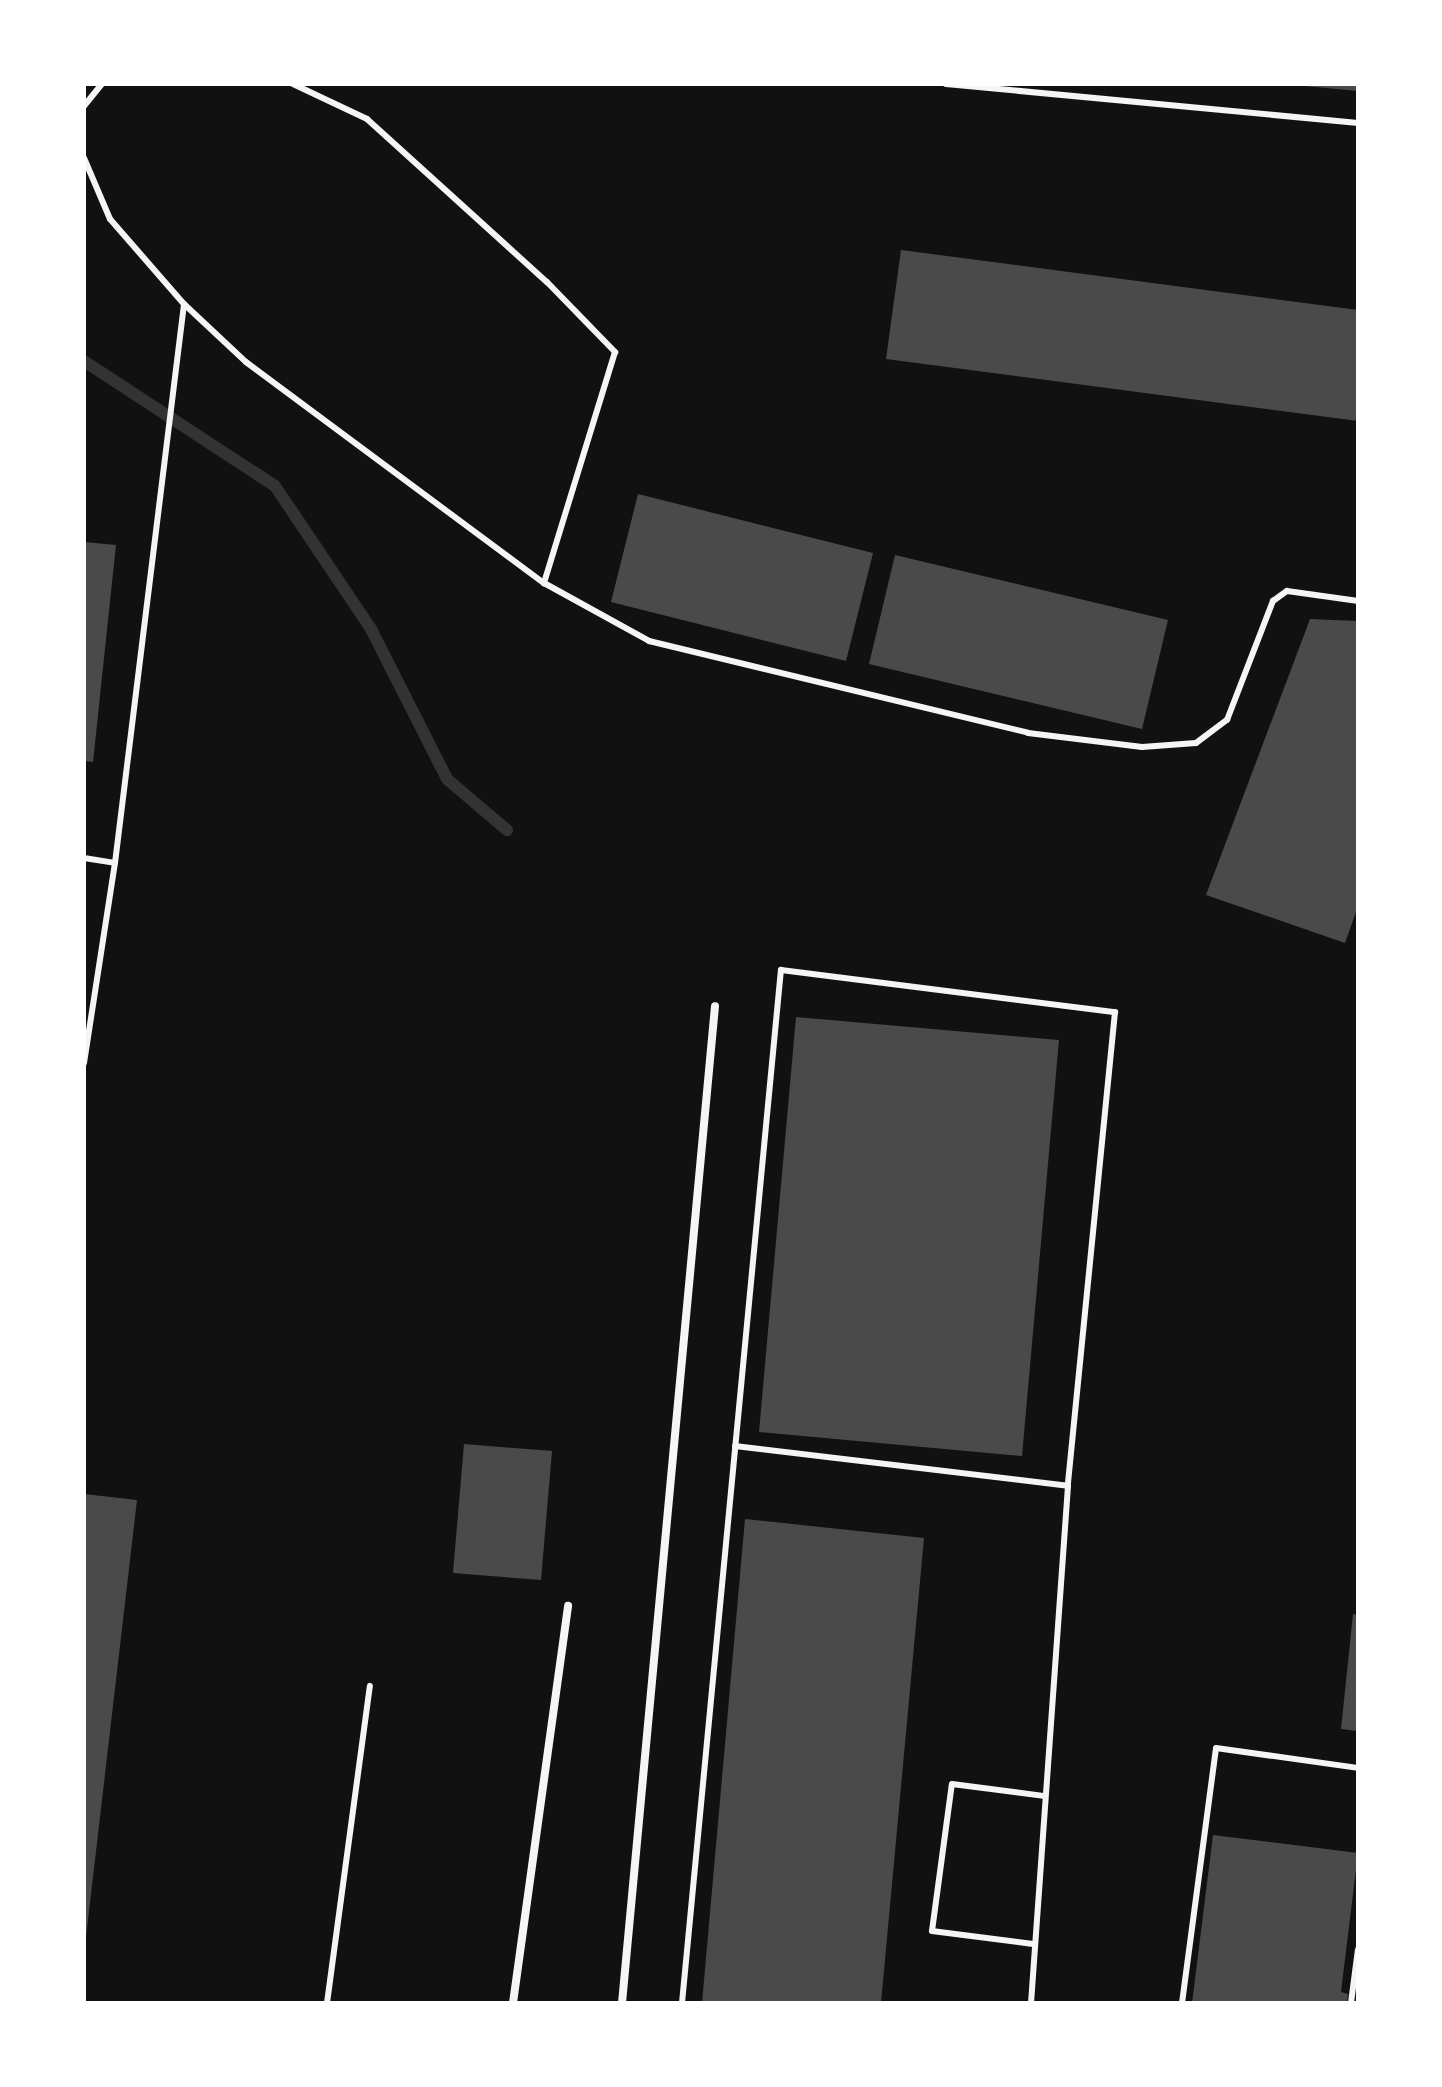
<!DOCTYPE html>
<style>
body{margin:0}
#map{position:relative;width:1442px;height:2087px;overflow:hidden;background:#111;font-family:Lato,sans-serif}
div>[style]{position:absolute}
.stream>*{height:12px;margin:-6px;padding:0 6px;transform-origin:6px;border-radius:6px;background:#333}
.building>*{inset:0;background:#4a4a4a}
.service>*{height:6px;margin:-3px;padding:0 3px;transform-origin:3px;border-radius:3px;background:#f5f5f5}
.minor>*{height:8px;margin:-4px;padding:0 4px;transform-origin:4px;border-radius:4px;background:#f5f5f5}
span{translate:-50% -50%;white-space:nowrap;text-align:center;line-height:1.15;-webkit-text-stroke:6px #fff;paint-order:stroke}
.frame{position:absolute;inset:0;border:86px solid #fff;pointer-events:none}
</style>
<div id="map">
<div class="stream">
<div style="left:84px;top:361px;width:228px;rotate:33.2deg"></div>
<div style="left:275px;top:486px;width:172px;rotate:56.1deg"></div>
<div style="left:371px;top:629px;width:168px;rotate:63.1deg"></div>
<div style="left:447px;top:779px;width:79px;rotate:40.4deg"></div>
</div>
<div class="building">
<div style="clip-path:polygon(1304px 84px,1358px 84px,1358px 91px,1304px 86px)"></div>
<div style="clip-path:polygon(901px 250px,1358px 310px,1358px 421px,886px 359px)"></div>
<div style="clip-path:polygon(638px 494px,873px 553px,846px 661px,611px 602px)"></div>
<div style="clip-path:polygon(84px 542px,116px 545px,93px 762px,84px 761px)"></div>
<div style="clip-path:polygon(895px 555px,1168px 620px,1142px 729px,869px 664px)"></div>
<div style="clip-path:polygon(1310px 619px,1358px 621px,1358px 906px,1345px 943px,1206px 895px)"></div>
<div style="clip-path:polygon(796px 1017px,1059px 1040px,1022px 1456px,759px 1432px)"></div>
<div style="clip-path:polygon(464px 1444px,552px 1451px,541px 1580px,453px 1573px)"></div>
<div style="clip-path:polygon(84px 1494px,137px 1500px,86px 1937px,84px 1937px)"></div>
<div style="clip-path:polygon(745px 1519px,924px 1538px,881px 2003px,702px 2003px)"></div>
<div style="clip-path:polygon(1353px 1614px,1358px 1615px,1358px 1731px,1341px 1729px)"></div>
<div style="clip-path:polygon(1213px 1835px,1358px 1853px,1341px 1992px,1348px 1994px,1347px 2003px,1192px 2003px)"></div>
</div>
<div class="service">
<div style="left:293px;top:84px;width:82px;rotate:25.3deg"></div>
<div style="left:367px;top:119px;width:243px;rotate:42.2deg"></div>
<div style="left:547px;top:282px;width:98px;rotate:45.8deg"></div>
<div style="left:615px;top:352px;width:242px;rotate:107.1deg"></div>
<div style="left:544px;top:583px;width:120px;rotate:28.9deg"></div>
<div style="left:649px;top:641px;width:390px;rotate:13.6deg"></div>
<div style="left:1028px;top:733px;width:115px;rotate:7deg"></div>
<div style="left:1142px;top:747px;width:54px;rotate:-4.2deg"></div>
<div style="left:1196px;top:743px;width:39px;rotate:-37deg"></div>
<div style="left:1227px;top:720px;width:128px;rotate:-68.9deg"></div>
<div style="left:1273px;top:601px;width:17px;rotate:-36deg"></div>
<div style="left:1287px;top:591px;width:72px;rotate:8deg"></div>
<div style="left:946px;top:84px;width:414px;rotate:5.4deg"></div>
<div style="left:84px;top:106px;width:28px;rotate:-51deg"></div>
<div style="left:84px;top:158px;width:66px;rotate:66.9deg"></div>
<div style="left:110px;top:219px;width:113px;rotate:49deg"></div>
<div style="left:184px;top:304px;width:85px;rotate:43.1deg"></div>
<div style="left:246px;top:362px;width:371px;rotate:36.6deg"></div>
<div style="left:84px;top:858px;width:31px;rotate:9deg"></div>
<div style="left:84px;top:1063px;width:202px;rotate:-81.2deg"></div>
<div style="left:115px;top:863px;width:563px;rotate:-82.96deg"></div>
<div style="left:735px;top:1446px;width:335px;rotate:6.8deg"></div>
<div style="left:1033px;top:1944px;width:102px;rotate:-172.7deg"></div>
<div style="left:932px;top:1931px;width:148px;rotate:-82.3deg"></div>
<div style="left:952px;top:1784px;width:94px;rotate:7.4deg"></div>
<div style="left:327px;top:2003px;width:320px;rotate:-82.3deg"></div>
<div style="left:682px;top:2003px;width:1038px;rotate:-84.53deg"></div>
<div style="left:781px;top:970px;width:337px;rotate:7.2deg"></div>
<div style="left:1115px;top:1012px;width:476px;rotate:95.7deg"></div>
<div style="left:1068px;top:1486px;width:518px;rotate:94.09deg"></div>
<div style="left:1182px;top:2003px;width:257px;rotate:-82.4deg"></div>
<div style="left:1216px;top:1748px;width:143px;rotate:8deg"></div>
<div style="left:1351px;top:2003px;width:54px;rotate:-82.6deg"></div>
</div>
<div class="minor">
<div style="left:513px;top:2003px;width:401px;rotate:-82.1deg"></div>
<div style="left:622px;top:2003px;width:1001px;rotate:-84.67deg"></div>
</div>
<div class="frame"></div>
</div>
